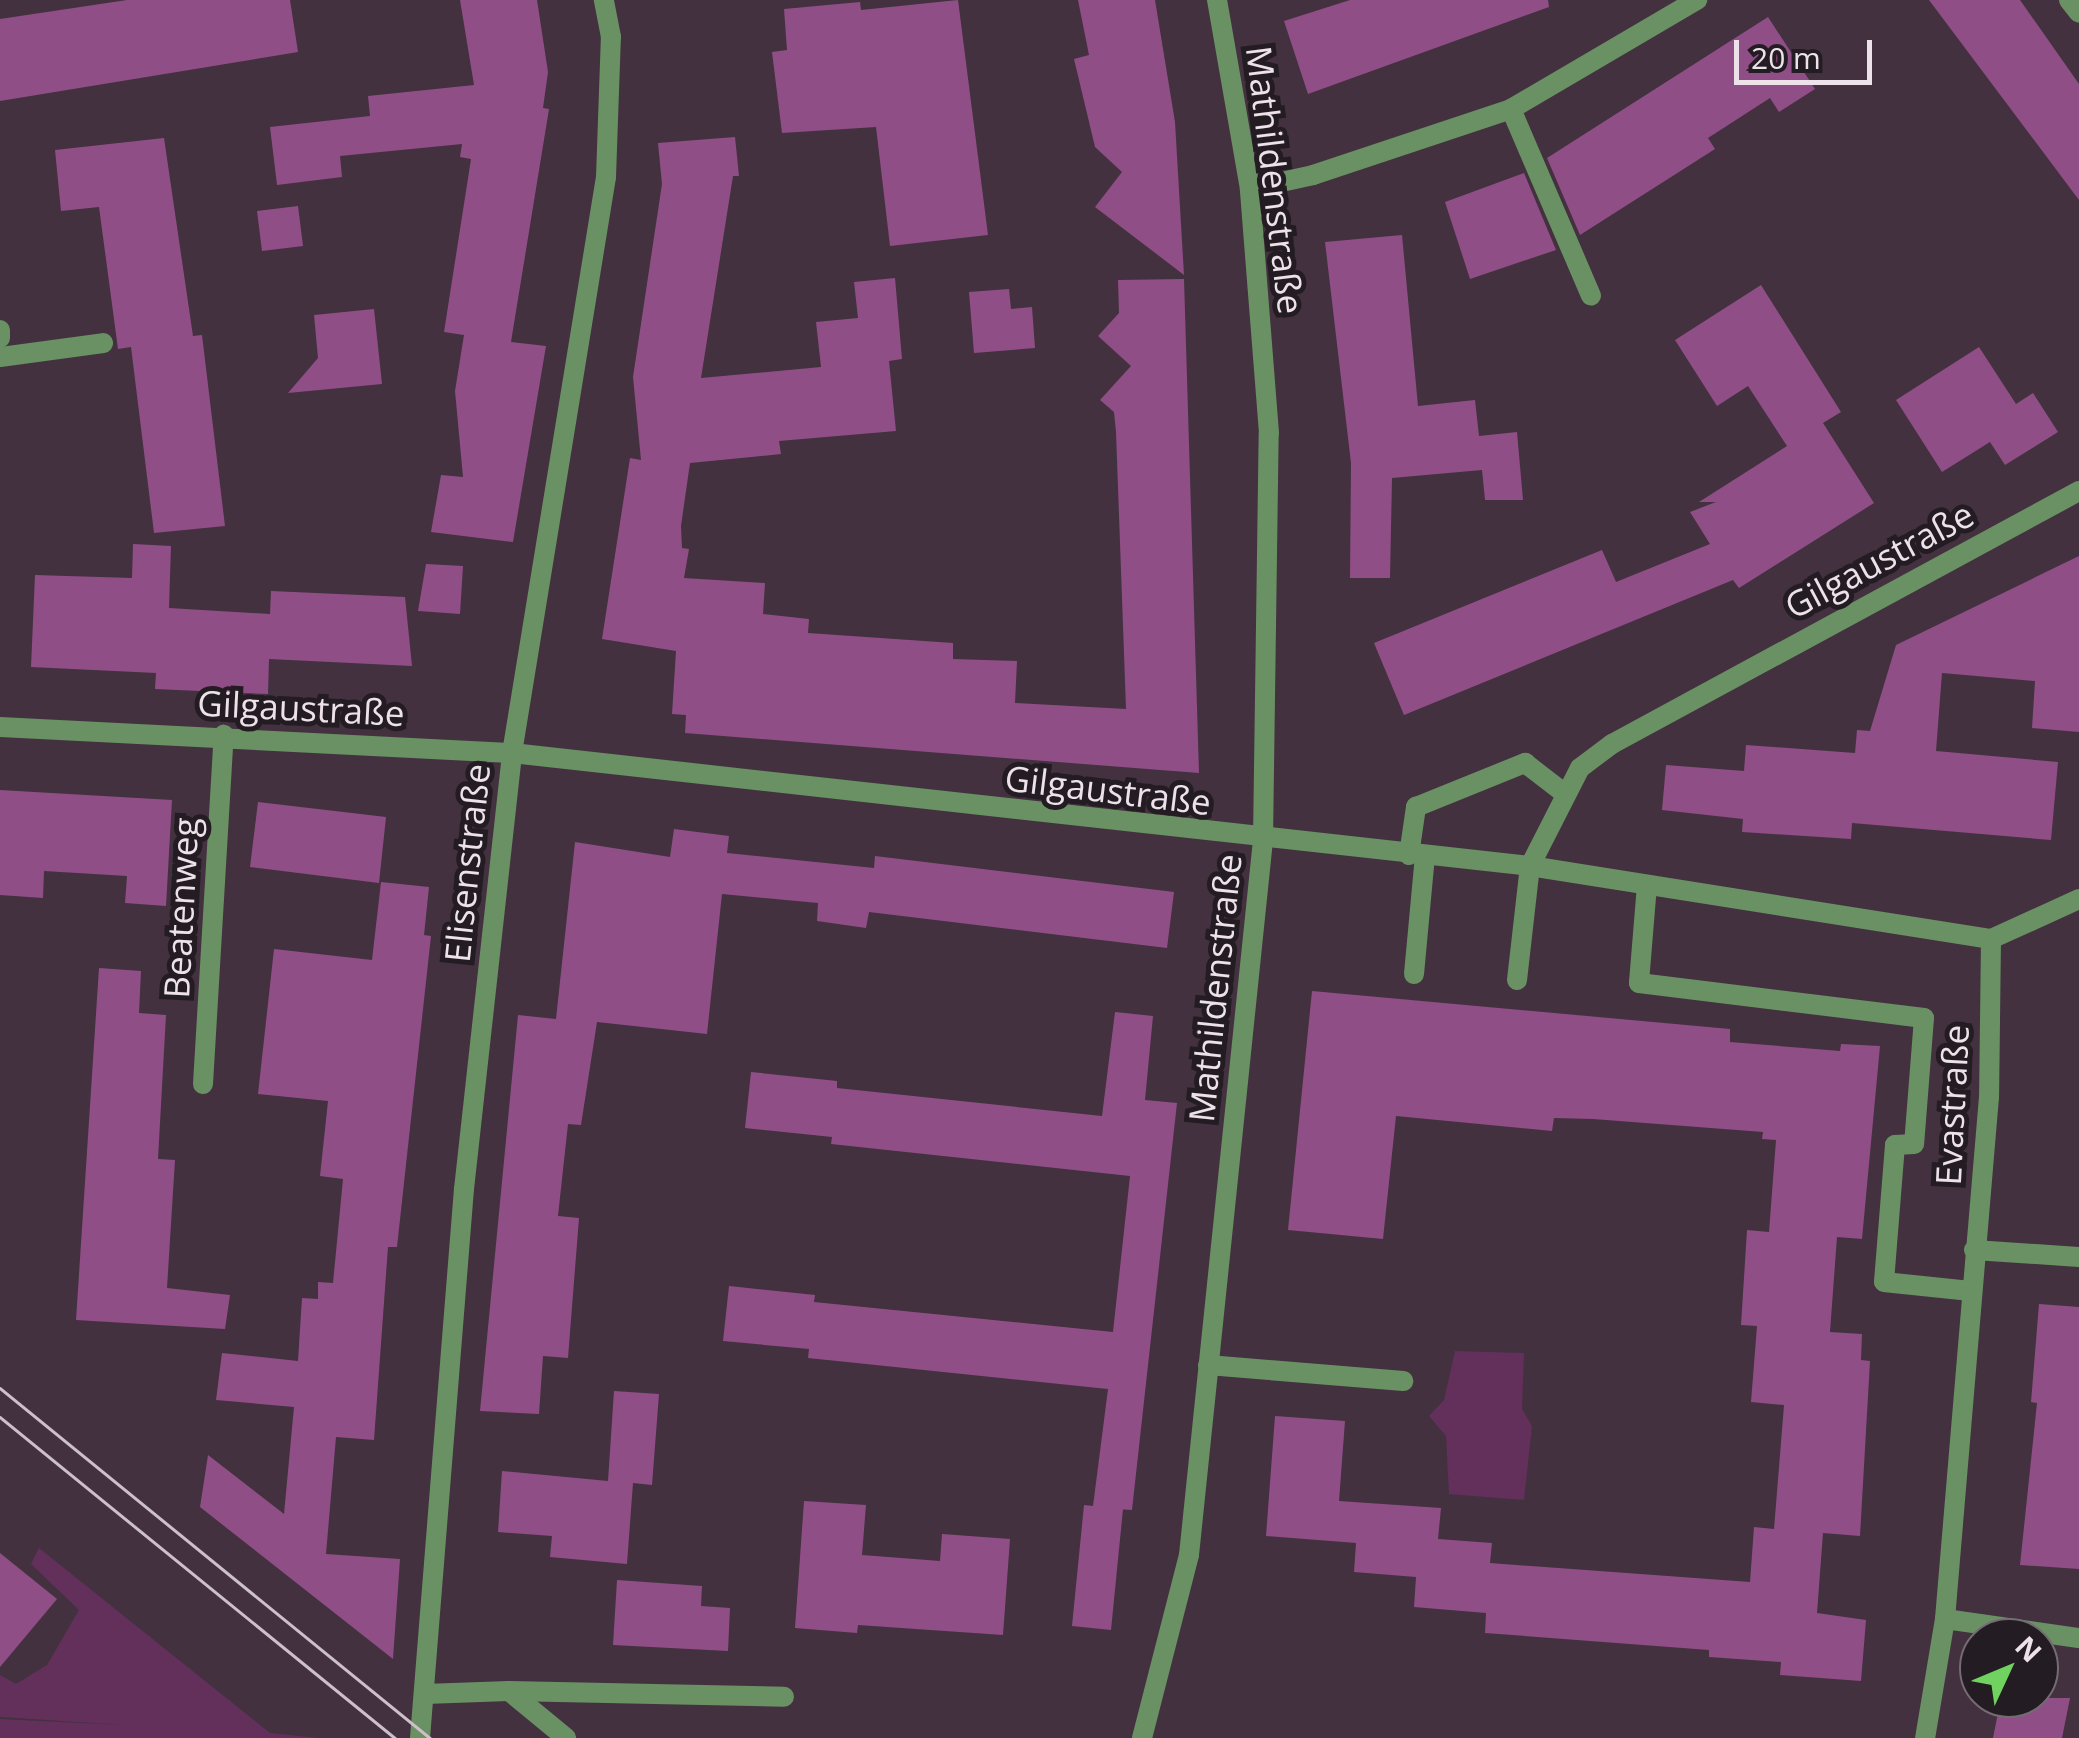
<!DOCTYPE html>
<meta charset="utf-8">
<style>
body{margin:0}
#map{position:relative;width:2079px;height:1738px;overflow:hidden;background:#433140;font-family:"Open Sans",sans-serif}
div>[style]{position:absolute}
.green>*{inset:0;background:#62305b}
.building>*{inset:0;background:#904e86}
.service>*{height:20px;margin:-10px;padding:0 10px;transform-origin:10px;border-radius:10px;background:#6a9163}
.minor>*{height:20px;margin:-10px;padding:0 10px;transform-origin:10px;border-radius:10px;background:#6a9163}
.tram>*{height:2.5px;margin:-1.25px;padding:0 1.25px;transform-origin:1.25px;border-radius:1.25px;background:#cdc0ca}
span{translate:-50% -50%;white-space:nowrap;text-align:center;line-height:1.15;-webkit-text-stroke:10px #241c23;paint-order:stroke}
.street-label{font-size:35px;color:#ede1ea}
.north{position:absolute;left:1959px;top:1618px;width:100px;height:100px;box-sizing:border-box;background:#241c23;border:2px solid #746b73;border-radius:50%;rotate:46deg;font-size:28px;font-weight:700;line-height:40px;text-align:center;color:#ede1ea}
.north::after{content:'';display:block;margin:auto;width:35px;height:45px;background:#70d35f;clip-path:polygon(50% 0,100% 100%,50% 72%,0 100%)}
.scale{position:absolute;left:1734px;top:40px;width:138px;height:45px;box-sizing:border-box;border:5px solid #ede1ea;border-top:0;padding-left:12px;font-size:30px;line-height:35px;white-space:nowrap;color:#ede1ea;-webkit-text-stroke:8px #241c23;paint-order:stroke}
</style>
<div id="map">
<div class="green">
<div style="clip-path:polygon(1455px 1351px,1524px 1353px,1522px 1409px,1532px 1426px,1524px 1500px,1449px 1494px,1446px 1436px,1429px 1416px,1444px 1400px)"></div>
<div style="clip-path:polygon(39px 1548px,270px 1733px,319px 1738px,0 1738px,0 1719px,124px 1725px,0 1717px,0 1675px,16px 1684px,47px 1665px,79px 1610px,31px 1564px)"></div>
</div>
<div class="building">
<div style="clip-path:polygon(127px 0,290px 0,298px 52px,0 101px,0 19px)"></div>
<div style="clip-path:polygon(460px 0,537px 0,548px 72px,543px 108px,549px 109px,511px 342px,546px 346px,513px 542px,431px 532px,441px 475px,463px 477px,455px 391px,464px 335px,444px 332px,471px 159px,460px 157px,462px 144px,340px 156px,342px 177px,277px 185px,270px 127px,370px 116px,368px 96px,474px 85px)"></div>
<div style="clip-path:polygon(958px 0,988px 235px,890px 246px,876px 127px,782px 133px,772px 52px,787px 50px,784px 9px,860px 2px,861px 10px)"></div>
<div style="clip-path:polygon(1078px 0,1155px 0,1175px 122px,1184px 275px,1095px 207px,1122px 172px,1095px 147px,1074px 59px,1089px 55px)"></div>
<div style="clip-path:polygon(1350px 0,1548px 0,1549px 7px,1308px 94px,1284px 21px)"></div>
<div style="clip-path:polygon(1929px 0,2020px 0,2079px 84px,2079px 200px)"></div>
<div style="clip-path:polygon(1768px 17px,1815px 89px,1779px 112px,1770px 98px,1708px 138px,1715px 149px,1580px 235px,1547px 158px)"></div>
<div style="clip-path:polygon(735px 137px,739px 176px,733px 176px,701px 378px,821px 367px,816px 322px,858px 318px,854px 282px,895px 278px,902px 359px,889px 361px,896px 431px,779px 441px,781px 454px,690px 463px,681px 526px,682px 548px,689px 549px,684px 578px,765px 583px,763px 614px,809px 619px,808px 633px,953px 643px,953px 659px,1017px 661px,1015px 703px,1126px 709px,1116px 432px,1114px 412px,1100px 400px,1131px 366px,1098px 336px,1119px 313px,1118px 280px,1184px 279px,1199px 773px,685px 733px,686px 715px,672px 714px,676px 651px,602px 639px,630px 458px,641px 460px,633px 377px,662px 184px,658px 143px)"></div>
<div style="clip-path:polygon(164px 138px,193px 336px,202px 335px,225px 526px,154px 533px,131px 347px,118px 349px,99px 207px,61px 211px,55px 150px)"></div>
<div style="clip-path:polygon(1524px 173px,1556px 250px,1470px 279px,1445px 202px)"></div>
<div style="clip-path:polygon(298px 206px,303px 246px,262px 251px,257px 211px)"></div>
<div style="clip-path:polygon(1402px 235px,1418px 406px,1475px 400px,1479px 436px,1517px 432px,1523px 500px,1485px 500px,1482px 470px,1392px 478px,1390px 578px,1350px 578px,1351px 463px,1325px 242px)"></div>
<div style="clip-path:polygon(1761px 285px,1841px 412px,1823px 423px,1874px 503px,1739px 588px,1733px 580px,1404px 715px,1374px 643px,1602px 550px,1616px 582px,1710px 544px,1690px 512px,1716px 502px,1699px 502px,1787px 446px,1748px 386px,1717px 406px,1675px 340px)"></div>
<div style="clip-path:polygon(1009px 289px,1011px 309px,1032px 307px,1035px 348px,974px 353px,969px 292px)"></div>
<div style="clip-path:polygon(374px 309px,382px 384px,288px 393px,318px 358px,314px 315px)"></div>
<div style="clip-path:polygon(1979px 347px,2016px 404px,2033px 393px,2058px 432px,2005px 465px,1990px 442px,1942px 472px,1896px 400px)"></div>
<div style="clip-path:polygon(133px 544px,171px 546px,169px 608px,270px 614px,271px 591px,405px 597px,412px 666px,269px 659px,268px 694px,155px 689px,156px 673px,31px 667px,35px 575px,132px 578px)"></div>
<div style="clip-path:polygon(2079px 556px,2079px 732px,2032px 728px,2035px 681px,1942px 673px,1936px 751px,2058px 762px,2051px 840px,1852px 823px,1851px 839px,1742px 832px,1743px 819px,1662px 810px,1666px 765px,1744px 771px,1746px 745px,1855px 753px,1857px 730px,1870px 731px,1896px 645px)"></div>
<div style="clip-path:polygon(426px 564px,463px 566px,460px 614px,418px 611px)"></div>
<div style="clip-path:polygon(0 790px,172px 800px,166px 906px,125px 903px,127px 876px,44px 871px,43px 898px,0 895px)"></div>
<div style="clip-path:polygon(258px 802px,386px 817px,379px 883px,250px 867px)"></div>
<div style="clip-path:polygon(674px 829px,729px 836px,727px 853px,874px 868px,875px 856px,1174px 892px,1167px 948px,869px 912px,866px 928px,817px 921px,818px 903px,722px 894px,707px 1034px,597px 1022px,581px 1125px,568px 1124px,558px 1216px,579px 1218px,568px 1358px,543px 1356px,539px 1414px,480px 1411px,518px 1015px,556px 1019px,575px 842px,670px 857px)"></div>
<div style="clip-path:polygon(381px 882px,429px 887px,424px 935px,431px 936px,397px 1247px,388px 1247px,374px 1440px,336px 1437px,326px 1554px,400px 1559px,393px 1659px,200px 1507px,208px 1455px,284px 1514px,294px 1407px,216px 1400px,222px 1353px,298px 1361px,302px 1298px,318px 1299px,318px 1282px,333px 1283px,343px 1179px,320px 1176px,328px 1101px,258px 1094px,274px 949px,372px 960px)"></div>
<div style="clip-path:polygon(99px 968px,141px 971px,139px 1013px,166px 1015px,158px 1159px,175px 1160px,167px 1288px,230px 1295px,225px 1329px,76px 1320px)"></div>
<div style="clip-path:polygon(1312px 991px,1730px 1029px,1730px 1042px,1840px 1051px,1841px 1044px,1880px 1046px,1862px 1239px,1837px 1237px,1830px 1332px,1862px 1334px,1861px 1360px,1870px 1361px,1860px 1536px,1823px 1533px,1817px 1613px,1866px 1620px,1861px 1681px,1780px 1675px,1781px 1662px,1709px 1657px,1709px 1650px,1485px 1633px,1486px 1613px,1414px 1607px,1416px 1577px,1354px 1572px,1356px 1543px,1266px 1536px,1275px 1416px,1345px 1421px,1339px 1501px,1441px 1508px,1438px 1539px,1492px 1543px,1490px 1563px,1750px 1582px,1754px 1527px,1774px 1529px,1784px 1405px,1751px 1402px,1757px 1326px,1741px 1325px,1747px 1230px,1769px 1232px,1776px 1140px,1762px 1139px,1763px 1132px,1593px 1119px,1554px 1118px,1552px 1131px,1396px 1116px,1383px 1239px,1288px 1230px)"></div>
<div style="clip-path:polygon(1115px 1012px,1153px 1016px,1145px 1100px,1177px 1103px,1132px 1510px,1116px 1509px,1123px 1509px,1111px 1630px,1072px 1626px,1084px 1505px,1093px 1506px,1108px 1389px,808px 1358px,809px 1349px,723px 1341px,729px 1286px,815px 1295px,814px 1302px,1113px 1332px,1130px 1176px,831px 1144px,832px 1137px,745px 1128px,751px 1072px,837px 1081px,837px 1088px,1102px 1116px)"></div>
<div style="clip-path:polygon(2039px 1304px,2079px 1307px,2079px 1569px,2020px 1565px,2037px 1403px,2031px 1402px)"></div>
<div style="clip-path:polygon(614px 1391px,659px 1394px,652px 1485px,633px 1483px,627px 1564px,550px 1557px,552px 1536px,498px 1532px,502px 1471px,608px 1481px)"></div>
<div style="clip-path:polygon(804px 1501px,866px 1505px,862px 1555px,940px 1561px,942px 1534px,1010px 1539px,1003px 1635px,858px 1625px,857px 1633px,795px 1628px)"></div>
<div style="clip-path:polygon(0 1553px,57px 1599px,0 1667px)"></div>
<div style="clip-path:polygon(617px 1580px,702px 1586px,701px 1606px,730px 1608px,728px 1651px,613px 1645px)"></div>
<div style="clip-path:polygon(2001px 1698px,2070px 1698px,2062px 1738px,1993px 1738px)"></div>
</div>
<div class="service">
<div style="left:1511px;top:109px;width:203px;rotate:66.8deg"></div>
<div style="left:0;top:357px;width:104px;rotate:-7.7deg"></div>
<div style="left:1409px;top:855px;width:49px;rotate:-81.7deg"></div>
<div style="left:1416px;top:807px;width:118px;rotate:-22deg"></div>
<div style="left:1525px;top:763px;width:49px;rotate:37.6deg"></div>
<div style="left:1647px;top:885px;width:98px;rotate:94.7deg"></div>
<div style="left:1639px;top:983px;width:287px;rotate:7deg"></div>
<div style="left:1924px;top:1018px;width:126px;rotate:94.5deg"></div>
<div style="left:1914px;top:1144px;width:19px;rotate:177deg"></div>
<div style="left:1895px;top:1145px;width:137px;rotate:94.6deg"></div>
<div style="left:1884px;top:1282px;width:87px;rotate:5.9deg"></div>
<div style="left:1414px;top:974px;width:119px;rotate:-84.7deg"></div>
<div style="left:1517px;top:980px;width:115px;rotate:-83.5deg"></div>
<div style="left:1208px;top:1365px;width:196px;rotate:4.7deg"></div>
<div style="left:509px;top:1691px;width:275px;rotate:1.2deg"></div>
</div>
<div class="minor">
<div style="left:2069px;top:0;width:16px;rotate:52deg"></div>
<div style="left:1250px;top:189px;width:65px;rotate:-12.5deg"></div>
<div style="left:1313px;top:175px;width:209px;rotate:-18.4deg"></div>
<div style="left:1511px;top:109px;width:216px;rotate:-30.4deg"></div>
<div style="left:0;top:330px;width:8px;rotate:90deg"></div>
<div style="left:0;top:727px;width:513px;rotate:2.91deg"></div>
<div style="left:512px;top:753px;width:1024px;rotate:6.33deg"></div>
<div style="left:1530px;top:866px;width:110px;rotate:-63deg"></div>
<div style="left:1580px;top:768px;width:40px;rotate:-37deg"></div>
<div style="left:1612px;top:744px;width:531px;rotate:-28.45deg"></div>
<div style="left:1530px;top:866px;width:467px;rotate:9deg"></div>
<div style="left:1991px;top:939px;width:158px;rotate:90.7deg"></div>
<div style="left:1989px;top:1097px;width:524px;rotate:94.82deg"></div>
<div style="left:1945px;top:1619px;width:121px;rotate:99.5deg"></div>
<div style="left:1991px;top:939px;width:97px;rotate:-24.4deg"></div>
<div style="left:203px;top:1084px;width:350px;rotate:-86.6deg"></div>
<div style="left:1974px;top:1250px;width:105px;rotate:3.8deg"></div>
<div style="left:1945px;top:1619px;width:135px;rotate:8.1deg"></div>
<div style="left:425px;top:1694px;width:84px;rotate:-2deg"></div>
<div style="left:509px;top:1691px;width:74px;rotate:39.5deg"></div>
<div style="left:420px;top:1738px;width:551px;rotate:-85.42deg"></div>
<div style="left:464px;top:1189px;width:439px;rotate:-83.7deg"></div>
<div style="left:512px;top:753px;width:584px;rotate:-80.73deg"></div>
<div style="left:606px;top:177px;width:140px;rotate:-88deg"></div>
<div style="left:611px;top:37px;width:38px;rotate:-101deg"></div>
<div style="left:1142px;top:1738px;width:189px;rotate:-75.6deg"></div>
<div style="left:1189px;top:1555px;width:719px;rotate:-84.09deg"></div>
<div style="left:1263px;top:840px;width:407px;rotate:-89.2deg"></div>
<div style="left:1269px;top:433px;width:245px;rotate:-94.5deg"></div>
<div style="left:1250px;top:189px;width:192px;rotate:-99.9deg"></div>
</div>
<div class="tram">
<div style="left:0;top:1388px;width:554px;rotate:39.14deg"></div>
<div style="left:0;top:1417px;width:509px;rotate:39.1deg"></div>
</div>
<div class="street-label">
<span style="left:1275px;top:180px;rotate:83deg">Mathildenstraße</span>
<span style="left:1879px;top:560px;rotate:-28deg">Gilgaustraße</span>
<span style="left:301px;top:708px;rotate:3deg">Gilgaustraße</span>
<span style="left:1108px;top:790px;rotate:7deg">Gilgaustraße</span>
<span style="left:467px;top:863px;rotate:-84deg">Elisenstraße</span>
<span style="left:181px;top:908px;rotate:-87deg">Beatenweg</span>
<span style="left:1215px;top:988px;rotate:-84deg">Mathildenstraße</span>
<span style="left:1952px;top:1105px;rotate:-87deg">Evastraße</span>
</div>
<div class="north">N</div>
<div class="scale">20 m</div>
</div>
